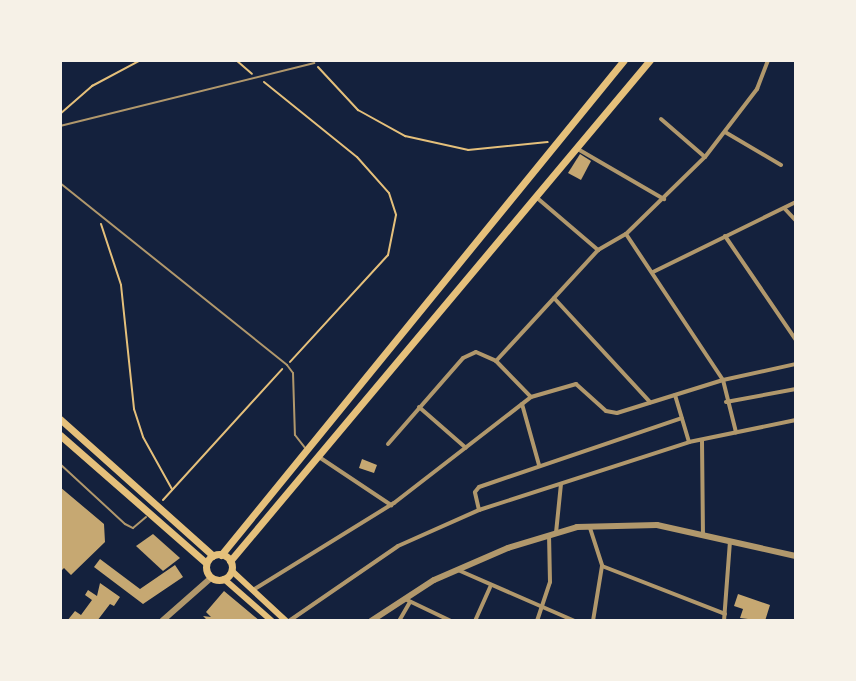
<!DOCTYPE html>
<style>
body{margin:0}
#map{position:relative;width:856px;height:681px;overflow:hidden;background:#14213d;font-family:"Roboto Condensed",sans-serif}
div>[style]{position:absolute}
.building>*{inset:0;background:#c6a872}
.path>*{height:2px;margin:-1px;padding:0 1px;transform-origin:1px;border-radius:1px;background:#e5c07b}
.service>*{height:2px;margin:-1px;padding:0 1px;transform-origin:1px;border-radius:1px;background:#b1986c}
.minor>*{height:4px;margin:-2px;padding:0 2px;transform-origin:2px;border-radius:2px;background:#b1986c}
.tertiary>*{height:6px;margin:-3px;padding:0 3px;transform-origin:3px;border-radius:3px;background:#b1986c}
.secondary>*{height:6px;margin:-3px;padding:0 3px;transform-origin:3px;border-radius:3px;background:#e5c07b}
.primary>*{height:7px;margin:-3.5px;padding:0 3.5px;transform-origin:3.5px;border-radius:3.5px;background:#e5c07b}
.primary>.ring{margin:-3.5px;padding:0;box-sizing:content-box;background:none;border:7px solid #e5c07b;border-radius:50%}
span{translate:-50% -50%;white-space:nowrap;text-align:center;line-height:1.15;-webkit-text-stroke:6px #f6f1e7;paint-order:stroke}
.frame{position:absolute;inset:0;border:62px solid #f6f1e7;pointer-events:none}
</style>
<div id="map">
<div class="building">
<div style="clip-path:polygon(580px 154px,591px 161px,581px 180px,568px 173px)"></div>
<div style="clip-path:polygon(362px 459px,377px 465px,374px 473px,359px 468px)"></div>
<div style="clip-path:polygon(60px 487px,104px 524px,105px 542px,71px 575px,64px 568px,60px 572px)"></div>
<div style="clip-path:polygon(153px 534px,180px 558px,163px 571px,136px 546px)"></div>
<div style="clip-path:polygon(100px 559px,140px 589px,175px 565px,183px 577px,143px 604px,94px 567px)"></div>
<div style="clip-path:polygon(100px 583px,120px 597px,114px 606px,110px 604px,97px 621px,67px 621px,75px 611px,81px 615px,92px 600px,85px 595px,88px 590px,97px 596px)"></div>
<div style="clip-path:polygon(224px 591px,260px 621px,208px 621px,203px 616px,211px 617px,206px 612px)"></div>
<div style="clip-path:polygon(738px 594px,770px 605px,765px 621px,740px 618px,743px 609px,734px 606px)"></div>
</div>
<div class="path">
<div style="left:236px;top:60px;width:21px;rotate:41deg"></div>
<div style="left:318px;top:67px;width:59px;rotate:47.1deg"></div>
<div style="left:358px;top:110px;width:54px;rotate:29deg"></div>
<div style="left:405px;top:136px;width:65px;rotate:12.5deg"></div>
<div style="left:468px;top:150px;width:80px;rotate:-5.7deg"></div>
<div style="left:264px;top:82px;width:119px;rotate:38.9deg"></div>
<div style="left:357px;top:157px;width:48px;rotate:48.4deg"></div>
<div style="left:389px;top:193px;width:23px;rotate:72deg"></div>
<div style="left:396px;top:215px;width:41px;rotate:101.3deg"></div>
<div style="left:388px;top:255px;width:145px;rotate:132.5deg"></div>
<div style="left:60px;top:114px;width:43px;rotate:-41.2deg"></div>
<div style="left:92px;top:86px;width:55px;rotate:-28deg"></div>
<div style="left:101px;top:224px;width:64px;rotate:71.8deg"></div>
<div style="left:121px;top:285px;width:125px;rotate:84deg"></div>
<div style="left:134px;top:409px;width:29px;rotate:72deg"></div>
<div style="left:143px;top:437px;width:60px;rotate:60.9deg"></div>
<div style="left:163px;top:500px;width:177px;rotate:-47.7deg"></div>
</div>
<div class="service">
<div style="left:60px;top:126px;width:262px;rotate:-13.9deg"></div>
<div style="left:60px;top:183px;width:291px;rotate:38.7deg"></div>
<div style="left:287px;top:365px;width:10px;rotate:53deg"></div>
<div style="left:293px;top:373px;width:62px;rotate:88.2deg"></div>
<div style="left:295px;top:435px;width:16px;rotate:52deg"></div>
<div style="left:60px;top:464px;width:88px;rotate:42.7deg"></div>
<div style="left:125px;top:524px;width:9px;rotate:27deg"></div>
<div style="left:133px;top:528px;width:17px;rotate:-40deg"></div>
</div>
<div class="minor">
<div style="left:661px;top:119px;width:58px;rotate:40.8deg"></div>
<div style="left:725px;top:132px;width:65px;rotate:30.5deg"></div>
<div style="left:576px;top:148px;width:102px;rotate:30.1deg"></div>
<div style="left:536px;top:197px;width:82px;rotate:40.5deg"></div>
<div style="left:785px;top:209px;width:16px;rotate:47deg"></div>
<div style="left:626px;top:234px;width:175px;rotate:56.4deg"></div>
<div style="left:723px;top:380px;width:54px;rotate:76deg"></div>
<div style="left:725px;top:236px;width:126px;rotate:55.7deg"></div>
<div style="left:653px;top:272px;width:159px;rotate:-26.1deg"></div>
<div style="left:554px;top:298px;width:142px;rotate:47.3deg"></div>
<div style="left:496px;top:361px;width:151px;rotate:-47.4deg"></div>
<div style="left:598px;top:250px;width:32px;rotate:-30deg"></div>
<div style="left:626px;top:234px;width:110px;rotate:-44.3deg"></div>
<div style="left:705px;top:157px;width:86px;rotate:-52.6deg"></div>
<div style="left:757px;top:89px;width:31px;rotate:-69deg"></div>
<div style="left:675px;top:395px;width:49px;rotate:73.4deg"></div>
<div style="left:726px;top:402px;width:71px;rotate:-10.5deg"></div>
<div style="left:522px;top:404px;width:63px;rotate:74.4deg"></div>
<div style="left:419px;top:407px;width:62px;rotate:41.1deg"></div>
<div style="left:702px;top:441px;width:94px;rotate:89.4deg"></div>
<div style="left:388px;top:444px;width:114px;rotate:-48.9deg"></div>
<div style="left:463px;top:358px;width:14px;rotate:-25deg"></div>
<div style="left:476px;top:352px;width:22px;rotate:24deg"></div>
<div style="left:496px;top:361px;width:50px;rotate:45.8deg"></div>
<div style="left:319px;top:457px;width:87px;rotate:33.7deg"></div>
<div style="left:479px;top:510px;width:18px;rotate:-103deg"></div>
<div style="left:475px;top:492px;width:6px;rotate:-51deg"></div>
<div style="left:479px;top:487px;width:214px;rotate:-18.8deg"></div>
<div style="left:590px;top:528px;width:40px;rotate:72deg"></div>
<div style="left:602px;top:566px;width:56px;rotate:99.3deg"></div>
<div style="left:556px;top:533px;width:49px;rotate:-84.2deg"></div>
<div style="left:602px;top:566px;width:132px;rotate:21.3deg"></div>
<div style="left:458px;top:570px;width:128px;rotate:23.6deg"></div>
<div style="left:253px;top:590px;width:166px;rotate:-31.7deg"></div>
<div style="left:394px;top:503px;width:173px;rotate:-37.7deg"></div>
<div style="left:531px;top:397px;width:47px;rotate:-16.1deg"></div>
<div style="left:576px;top:384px;width:40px;rotate:42deg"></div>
<div style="left:606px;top:411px;width:11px;rotate:10deg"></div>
<div style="left:617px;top:413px;width:111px;rotate:-17.3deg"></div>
<div style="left:723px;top:380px;width:75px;rotate:-12.4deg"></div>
<div style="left:405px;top:599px;width:51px;rotate:25.6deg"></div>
<div style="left:289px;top:621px;width:132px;rotate:-34.5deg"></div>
<div style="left:398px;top:546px;width:89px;rotate:-24deg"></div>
<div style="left:479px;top:510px;width:221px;rotate:-17.9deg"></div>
<div style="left:689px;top:442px;width:109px;rotate:-11.6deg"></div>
<div style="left:399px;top:621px;width:22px;rotate:-60deg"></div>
<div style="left:475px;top:621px;width:37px;rotate:-66deg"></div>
<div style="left:537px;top:621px;width:41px;rotate:-71.6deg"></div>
<div style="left:550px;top:582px;width:47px;rotate:-91.2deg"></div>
<div style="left:724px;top:621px;width:80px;rotate:-85.7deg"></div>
</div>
<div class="tertiary">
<div style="left:162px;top:621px;width:65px;rotate:-41.3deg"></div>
<div style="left:371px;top:621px;width:75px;rotate:-33.1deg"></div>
<div style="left:434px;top:580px;width:81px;rotate:-23.4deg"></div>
<div style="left:508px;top:548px;width:72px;rotate:-16.9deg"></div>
<div style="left:577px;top:527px;width:80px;rotate:-1.4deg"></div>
<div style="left:657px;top:525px;width:142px;rotate:12.6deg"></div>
</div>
<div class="secondary">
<div style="left:232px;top:571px;width:74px;rotate:42.8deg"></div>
<div style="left:224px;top:579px;width:64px;rotate:41.2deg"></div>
</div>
<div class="primary">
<div style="left:60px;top:419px;width:205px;rotate:41.8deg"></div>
<div style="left:60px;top:435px;width:194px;rotate:41.2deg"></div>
<div class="ring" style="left:206px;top:554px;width:19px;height:19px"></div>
<div style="left:221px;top:555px;width:638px;rotate:-50.85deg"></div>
<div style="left:230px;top:561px;width:654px;rotate:-50.03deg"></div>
</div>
<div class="frame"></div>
</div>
